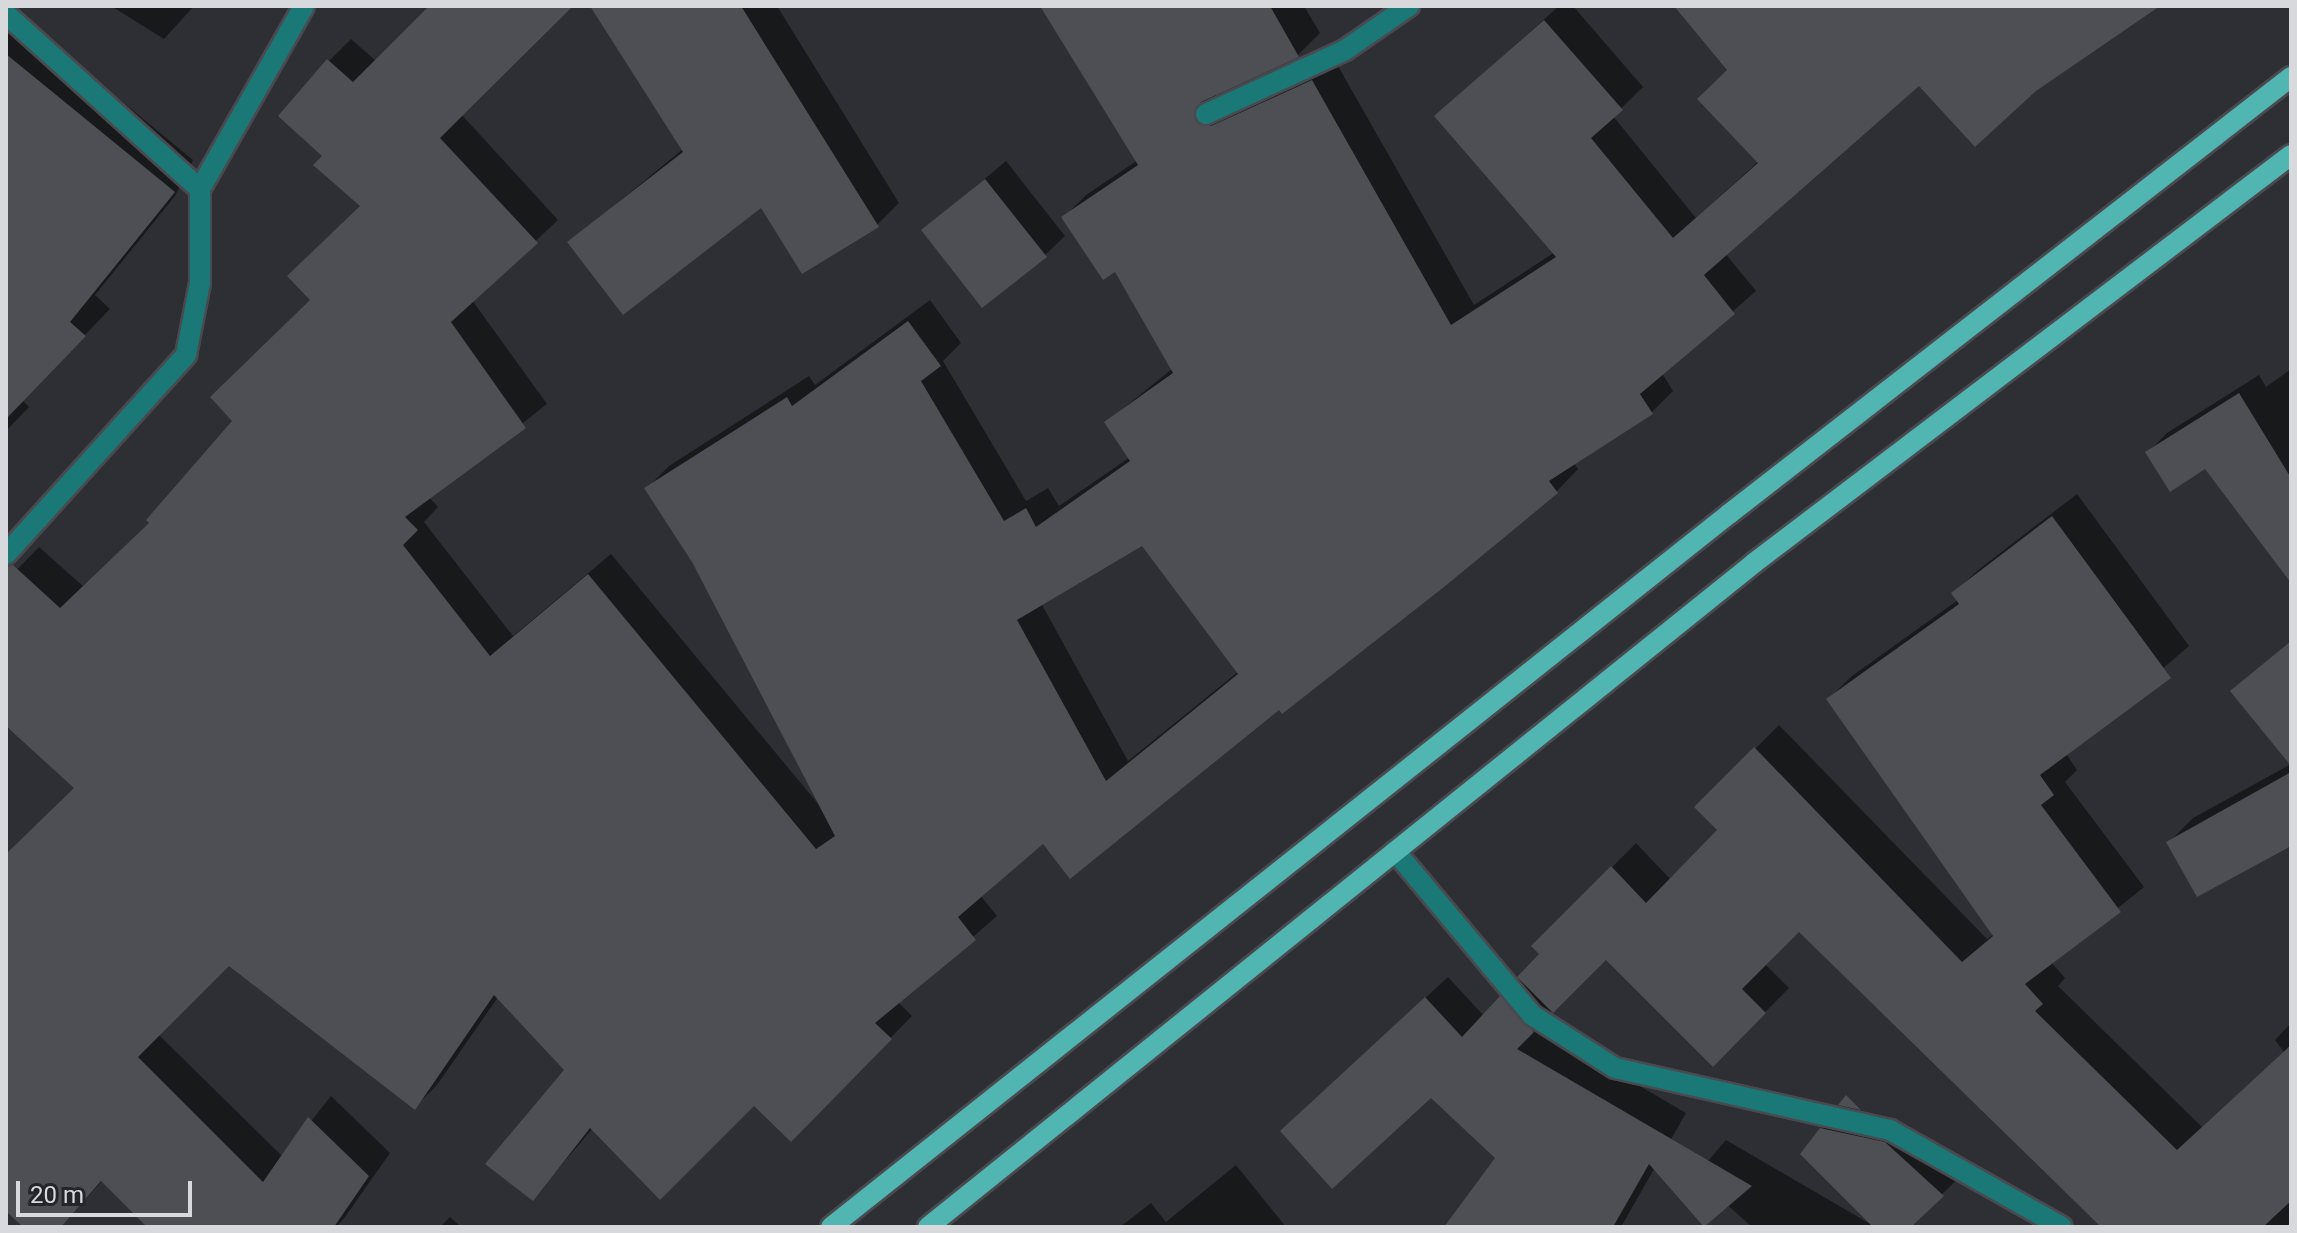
<!DOCTYPE html>
<style>
body{margin:0}
#map{position:relative;width:2297px;height:1233px;overflow:hidden;background:#2e2f34;font-family:Roboto,sans-serif}
div>[style]{position:absolute}
.shadow>*{inset:0;background:#0007}
.building>*{inset:0;background:#4d4f54}
.roads{filter:drop-shadow(2px 0 #494a4f) drop-shadow(-2px 0 #494a4f) drop-shadow(0 2px #494a4f) drop-shadow(0 -2px #494a4f)}
.minor>*{height:20px;margin:-10px;padding:0 10px;transform-origin:10px;border-radius:10px;background:#1a7876}
.major>*{height:20px;margin:-10px;padding:0 10px;transform-origin:10px;border-radius:10px;background:#51b5b2}
span{translate:-50% -50%;white-space:nowrap;text-align:center;line-height:1.15;-webkit-text-stroke:6px #24252a;paint-order:stroke}
.frame{position:absolute;inset:0;border:8px solid #d8d9dc;pointer-events:none}
.scale{position:absolute;left:16px;top:1181px;width:176px;height:36px;box-sizing:border-box;border:4px solid #d8d9dc;border-top:0;padding-left:10px;font-size:24px;line-height:28px;white-space:nowrap;color:#d8d9dc;-webkit-text-stroke:6px #24252a;paint-order:stroke}
</style>
<div id="map">
<div class="shadow">
<div style="clip-path:polygon(6px 6px,193px 160px,175px 196px,95px 295px,110px 309px,22px 400px,29px 407px,6px 431px)"></div>
<div style="clip-path:polygon(111px 6px,194px 6px,164px 39px)"></div>
<div style="clip-path:polygon(evenodd,432px 6px,570px 6px,461px 114px,558px 220px,472px 300px,547px 404px,429px 497px,438px 507px,424px 522px,513px 636px,611px 554px,819px 805px,693px 561px,647px 488px,669px 466px,809px 376px,815px 385px,930px 300px,961px 343px,943px 361px,1026px 501px,1048px 488px,1059px 506px,1130px 457px,1106px 422px,1172px 369px,1116px 269px,1064px 217px,1086px 195px,1138px 160px,1042px 6px,1304px 6px,1320px 33px,1298px 55px,1217px 92px,1215px 98px,1235px 105px,1334px 59px,1474px 305px,1555px 252px,1436px 116px,1559px 6px,1573px 6px,1643px 87px,1613px 116px,1696px 218px,1759px 161px,1730px 69px,1676px 6px,2157px 6px,1919px 84px,1725px 253px,1756px 291px,1662px 373px,1673px 391px,1651px 413px,1574px 463px,1578px 469px,1557px 491px,1442px 586px,1279px 707px,1043px 841px,980px 895px,997px 916px,898px 1002px,912px 1016px,791px 1139px,754px 1103px,593px 1128px,533px 1198px,567px 1070px,498px 997px,437px 1085px,415px 1107px,229px 964px,158px 1034px,283px 1157px,331px 1096px,390px 1153px,345px 1217px,336px 1227px,150px 1227px,103px 1180px,60px 1227px,26px 1227px,6px 1208px,6px 856px,77px 788px,10px 727px,6px 731px,6px 581px,39px 547px,84px 587px,151px 522px,235px 421px,313px 300px,362px 205px,324px 156px,329px 61px,351px 39px,376px 61px,432px 6px,1143px 543px,1239px 671px,1128px 761px,1041px 603px,1143px 543px)"></div>
<div style="clip-path:polygon(592px 6px,777px 6px,899px 203px,877px 225px,761px 205px,570px 242px,683px 149px)"></div>
<div style="clip-path:polygon(1006px 161px,1065px 236px,1045px 255px,924px 230px)"></div>
<div style="clip-path:polygon(2291px 369px,2291px 574px,2206px 467px,2147px 453px,2167px 433px,2259px 375px,2266px 387px)"></div>
<div style="clip-path:polygon(2077px 494px,2189px 646px,2065px 752px,2077px 770px,2065px 782px,2144px 887px,2051px 962px,2065px 978px,2058px 986px,2202px 1127px,2284px 1052px,2275px 1040px,2291px 1023px,2291px 1221px,2286px 1227px,2104px 1227px,1799px 929px,1765px 964px,1789px 988px,1713px 1065px,1606px 957px,1537px 1026px,1686px 1113px,1621px 1227px,1446px 1227px,1497px 1157px,1432px 1095px,1304px 1109px,1448px 977px,1484px 1016px,1542px 954px,1534px 946px,1636px 843px,1671px 880px,1720px 830px,1697px 807px,1779px 725px,1987px 939px,1994px 934px,1828px 699px,1852px 676px,1958px 600px,1954px 593px,1978px 570px)"></div>
<div style="clip-path:polygon(2291px 764px,2291px 843px,2169px 842px,2193px 818px)"></div>
<div style="clip-path:polygon(1842px 1109px,1920px 1132px,1962px 1175px,1908px 1227px,1752px 1227px,1695px 1176px,1726px 1140px,1872px 1225px,1822px 1129px)"></div>
<div style="clip-path:polygon(1236px 1165px,1286px 1227px,1120px 1227px,1151px 1203px,1166px 1222px)"></div>
<div style="clip-path:polygon(450px 1217px,461px 1227px,440px 1227px)"></div>
</div>
<div class="building">
<div style="clip-path:polygon(evenodd,429px 6px,573px 6px,440px 138px,538px 243px,451px 322px,526px 428px,405px 517px,418px 530px,403px 545px,490px 656px,588px 574px,816px 849px,835px 836px,692px 562px,644px 488px,787px 397px,792px 406px,908px 321px,941px 366px,921px 381px,1004px 521px,1026px 508px,1036px 527px,1130px 461px,1104px 422px,1173px 373px,1115px 272px,1103px 280px,1061px 217px,1138px 165px,1040px 6px,1270px 6px,1299px 57px,1201px 102px,1195px 120px,1211px 126px,1312px 80px,1451px 325px,1556px 257px,1434px 116px,1544px 20px,1623px 110px,1591px 138px,1673px 238px,1758px 163px,1697px 99px,1727px 70px,1674px 6px,2160px 6px,2036px 91px,1975px 147px,1919px 86px,1704px 275px,1735px 314px,1640px 394px,1653px 414px,1549px 481px,1558px 493px,1444px 587px,1282px 714px,1279px 710px,1070px 879px,1043px 844px,958px 917px,976px 940px,875px 1023px,892px 1039px,791px 1142px,754px 1106px,660px 1200px,590px 1128px,533px 1201px,485px 1164px,564px 1070px,494px 995px,415px 1110px,229px 966px,138px 1057px,263px 1182px,308px 1117px,369px 1176px,334px 1227px,147px 1227px,101px 1181px,61px 1227px,23px 1227px,6px 1211px,6px 854px,74px 788px,6px 726px,6px 567px,13px 565px,60px 608px,149px 523px,146px 520px,232px 421px,210px 397px,310px 300px,287px 276px,360px 206px,313px 165px,322px 156px,278px 116px,327px 59px,353px 82px,429px 6px,1142px 546px,1238px 674px,1106px 781px,1017px 620px,1142px 546px)"></div>
<div style="clip-path:polygon(590px 6px,741px 6px,879px 227px,802px 274px,761px 208px,623px 315px,567px 242px,683px 152px)"></div>
<div style="clip-path:polygon(6px 54px,175px 192px,70px 322px,86px 336px,6px 419px)"></div>
<div style="clip-path:polygon(985px 179px,1047px 257px,982px 308px,921px 230px)"></div>
<div style="clip-path:polygon(2239px 393px,2291px 478px,2291px 583px,2205px 469px,2170px 492px,2145px 452px)"></div>
<div style="clip-path:polygon(2052px 516px,2171px 678px,2040px 775px,2054px 795px,2041px 805px,2121px 912px,2025px 984px,2043px 1004px,2035px 1011px,2177px 1150px,2291px 1045px,2291px 1201px,2263px 1227px,2101px 1227px,1799px 932px,1742px 989px,1766px 1013px,1713px 1067px,1606px 960px,1553px 1013px,1517px 977px,1539px 954px,1531px 946px,1611px 866px,1646px 903px,1717px 830px,1694px 807px,1754px 747px,1962px 962px,1993px 936px,1826px 699px,1959px 604px,1951px 593px)"></div>
<div style="clip-path:polygon(2291px 641px,2291px 766px,2230px 691px)"></div>
<div style="clip-path:polygon(2291px 772px,2291px 846px,2197px 897px,2166px 842px)"></div>
<div style="clip-path:polygon(1500px 996px,1534px 1032px,1517px 1049px,1752px 1186px,1704px 1227px,1649px 1164px,1613px 1227px,1444px 1227px,1495px 1158px,1431px 1098px,1332px 1189px,1280px 1131px,1425px 997px,1462px 1037px)"></div>
<div style="clip-path:polygon(1846px 1095px,1861px 1110px,1838px 1105px)"></div>
<div style="clip-path:polygon(1820px 1128px,1885px 1142px,1944px 1196px,1911px 1227px,1873px 1227px,1800px 1154px)"></div>
</div>
<div class="roads">
<div class="minor">
<div style="left:6px;top:14px;width:261px;rotate:42.1deg"></div>
<div style="left:200px;top:189px;width:94px;rotate:90deg"></div>
<div style="left:200px;top:283px;width:73px;rotate:101deg"></div>
<div style="left:186px;top:355px;width:268px;rotate:132.1deg"></div>
<div style="left:1206px;top:114px;width:153px;rotate:-24.7deg"></div>
<div style="left:1345px;top:50px;width:78px;rotate:-34.5deg"></div>
<div style="left:200px;top:189px;width:210px;rotate:-60.4deg"></div>
<div style="left:1395px;top:851px;width:214px;rotate:50.1deg"></div>
<div style="left:1532px;top:1015px;width:98px;rotate:32.6deg"></div>
<div style="left:1615px;top:1068px;width:282px;rotate:12.7deg"></div>
<div style="left:1890px;top:1130px;width:197px;rotate:29.4deg"></div>
</div>
<div class="major">
<div style="left:831px;top:1227px;width:1147px;rotate:-38.45deg"></div>
<div style="left:1729px;top:514px;width:712px;rotate:-37.87deg"></div>
<div style="left:928px;top:1227px;width:1060px;rotate:-38.79deg"></div>
<div style="left:1754px;top:563px;width:674px;rotate:-37.23deg"></div>
</div>
</div>
<div class="frame"></div>
<div class="scale">20 m</div>
</div>
